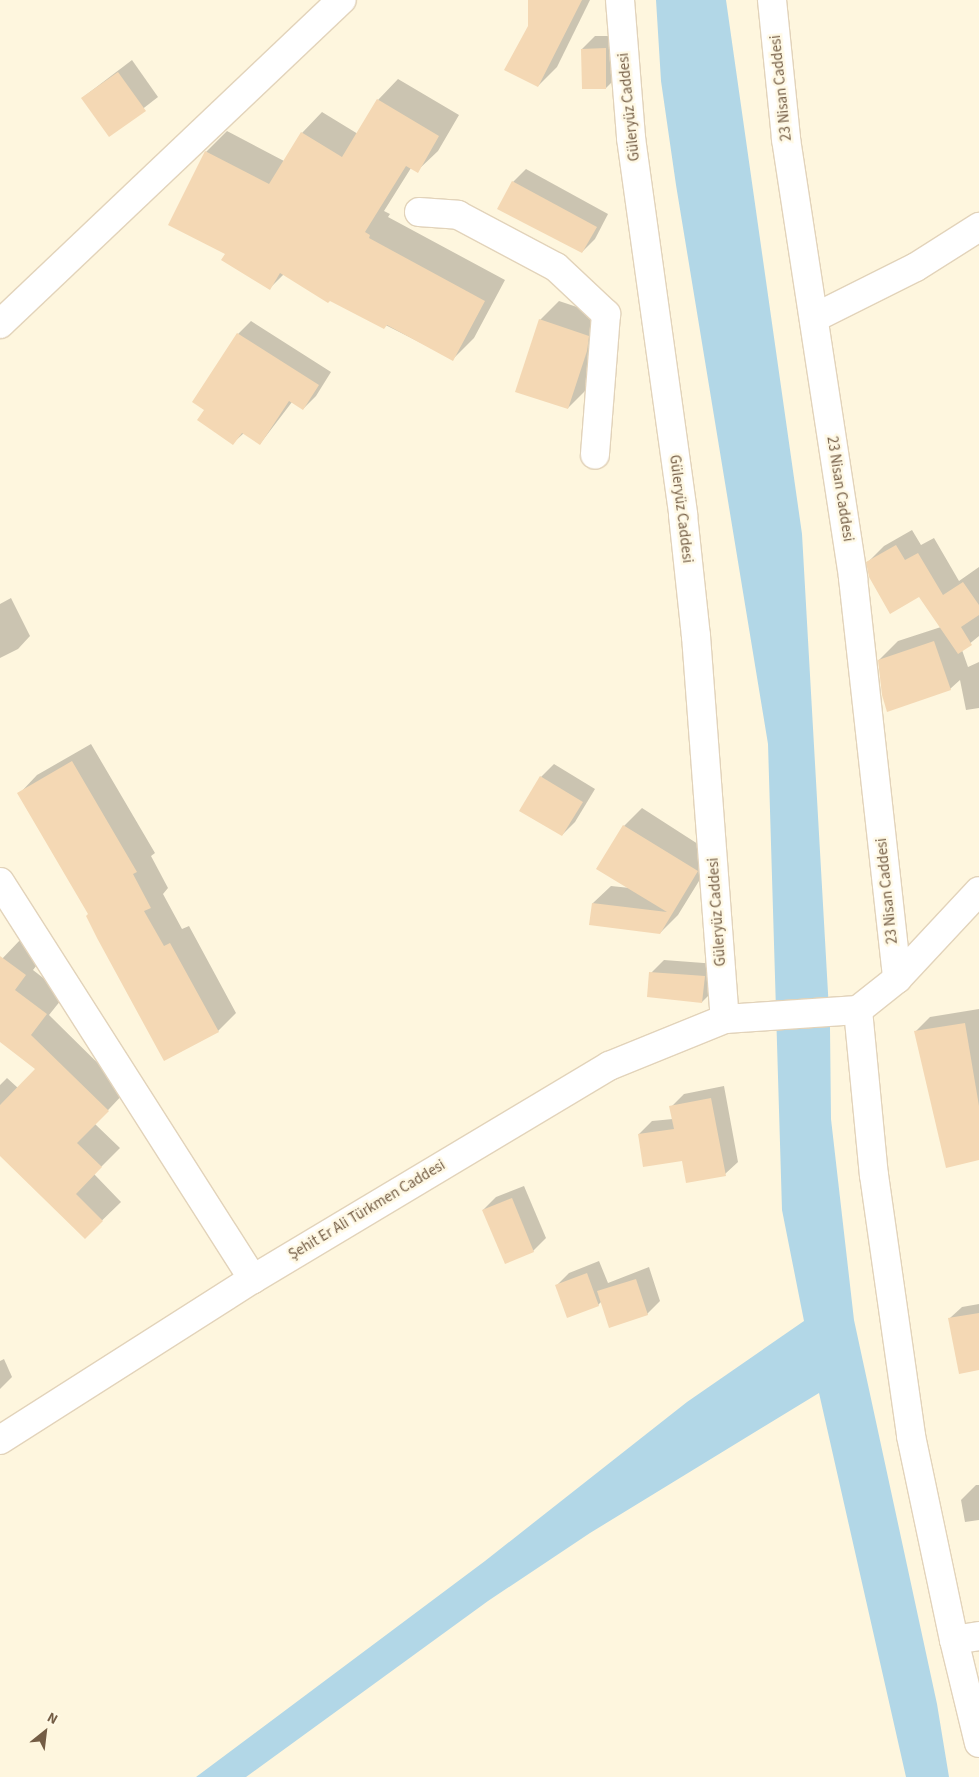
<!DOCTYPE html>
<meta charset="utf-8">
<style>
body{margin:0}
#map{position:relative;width:979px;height:1777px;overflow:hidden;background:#fef6de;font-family:"Source Sans 3",sans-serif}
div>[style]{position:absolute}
.water>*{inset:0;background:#b2d7e7}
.shadow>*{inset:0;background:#0003}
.building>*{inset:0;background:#f4d8b4}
.roads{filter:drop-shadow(1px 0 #e2d3ba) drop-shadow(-1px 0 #e2d3ba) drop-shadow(0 1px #e2d3ba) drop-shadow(0 -1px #e2d3ba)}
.street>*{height:28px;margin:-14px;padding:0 14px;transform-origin:14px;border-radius:14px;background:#fff}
.secondary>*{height:28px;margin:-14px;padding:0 14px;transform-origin:14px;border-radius:14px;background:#fff}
span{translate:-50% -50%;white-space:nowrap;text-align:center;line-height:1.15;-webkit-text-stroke:5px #fff9e5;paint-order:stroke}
.street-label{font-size:15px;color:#745d45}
.north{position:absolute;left:20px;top:1707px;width:50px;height:50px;-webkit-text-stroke:4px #fff9e5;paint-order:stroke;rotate:29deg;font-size:14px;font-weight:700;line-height:20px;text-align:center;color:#745d45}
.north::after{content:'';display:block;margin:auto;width:18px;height:22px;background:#745d45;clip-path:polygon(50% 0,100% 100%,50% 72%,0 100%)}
</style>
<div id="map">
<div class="water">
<div style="clip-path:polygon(656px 0,726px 0,802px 534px,830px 1028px,831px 1119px,854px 1320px,937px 1704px,949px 1777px,906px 1777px,819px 1393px,590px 1533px,488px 1601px,246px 1777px,196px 1777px,485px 1561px,687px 1402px,804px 1321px,782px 1210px,768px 744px,676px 185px,661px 81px)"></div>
</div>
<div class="shadow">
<div style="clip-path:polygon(530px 0,590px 0,557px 67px,538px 86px,530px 27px)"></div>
<div style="clip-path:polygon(595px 36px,618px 36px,619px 75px,606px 88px,582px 49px)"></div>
<div style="clip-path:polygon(132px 60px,158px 97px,109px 135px,82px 98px)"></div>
<div style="clip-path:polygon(398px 79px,459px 115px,438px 151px,417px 171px,411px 168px,384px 211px,390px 214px,388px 217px,505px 280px,474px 338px,453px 359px,284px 274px,269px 289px,227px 253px,206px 152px,227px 131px,284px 161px,302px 133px,322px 112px,358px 134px,378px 100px)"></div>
<div style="clip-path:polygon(526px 169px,608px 214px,595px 239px,582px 252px,513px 182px)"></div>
<div style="clip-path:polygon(559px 301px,607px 317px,587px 389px,568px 408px,540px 320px)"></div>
<div style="clip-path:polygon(251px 321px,331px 372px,316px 396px,303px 409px,292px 402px,260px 444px,244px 433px,233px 443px,205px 410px,194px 402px,238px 334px)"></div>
<div style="clip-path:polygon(912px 530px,921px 545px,934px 538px,959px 581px,979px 567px,979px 636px,962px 650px,968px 667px,979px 662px,979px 708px,966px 710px,960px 680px,950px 689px,879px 660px,898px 641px,941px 627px,920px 596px,868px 562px,884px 546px)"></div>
<div style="clip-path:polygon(11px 598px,30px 636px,18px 649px,0 658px,0 604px)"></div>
<div style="clip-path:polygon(91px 744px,155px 853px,151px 856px,168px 888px,163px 894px,182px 929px,189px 926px,236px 1013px,218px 1031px,90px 914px,19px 794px,37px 775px)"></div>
<div style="clip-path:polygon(554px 764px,595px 789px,575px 822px,562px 835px,541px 777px)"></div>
<div style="clip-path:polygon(642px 808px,715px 855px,678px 915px,660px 933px,590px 924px,593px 903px,611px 886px,630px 888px,624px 826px)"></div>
<div style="clip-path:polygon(21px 939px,44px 956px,33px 970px,65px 995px,49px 1015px,126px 1091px,95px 1124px,120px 1148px,94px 1174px,121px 1202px,85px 1237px,0 1154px,0 1085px,7px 1078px,18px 1088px,37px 1069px,0 1040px,0 961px)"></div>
<div style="clip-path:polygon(664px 960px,717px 964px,715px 989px,702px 1002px,651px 973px)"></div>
<div style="clip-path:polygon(979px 1009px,979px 1159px,915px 1032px,930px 1017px)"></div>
<div style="clip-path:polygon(724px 1086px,738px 1162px,725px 1174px,683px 1160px,639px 1134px,652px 1121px,673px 1119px,671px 1107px,684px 1094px)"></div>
<div style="clip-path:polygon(524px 1186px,546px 1238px,533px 1251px,483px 1210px,496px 1197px)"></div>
<div style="clip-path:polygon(599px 1261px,608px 1283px,649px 1267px,660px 1301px,647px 1314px,602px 1301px,598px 1305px,556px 1286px,569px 1273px)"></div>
<div style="clip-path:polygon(979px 1304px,979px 1369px,950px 1318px,962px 1307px)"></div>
<div style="clip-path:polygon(4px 1359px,12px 1377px,0 1389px,0 1361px)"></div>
<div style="clip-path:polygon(976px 1485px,979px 1485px,979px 1520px,965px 1522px,961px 1500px)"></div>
</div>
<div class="building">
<div style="clip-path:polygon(528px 0,582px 0,538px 87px,504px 70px,528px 26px)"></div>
<div style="clip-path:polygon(606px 48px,606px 89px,582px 89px,581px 49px)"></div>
<div style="clip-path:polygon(118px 72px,146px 111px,109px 137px,81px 98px)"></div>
<div style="clip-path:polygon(377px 99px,439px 136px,418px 173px,406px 166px,365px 232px,370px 235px,369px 238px,485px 301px,453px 361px,387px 325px,384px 329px,330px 301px,328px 303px,280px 273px,270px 290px,221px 260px,225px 254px,168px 225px,205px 151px,269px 184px,301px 132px,342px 157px)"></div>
<div style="clip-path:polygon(512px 181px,597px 227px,582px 253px,497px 209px)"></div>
<div style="clip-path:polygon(539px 319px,589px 336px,587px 351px,568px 409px,515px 392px)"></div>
<div style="clip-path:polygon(237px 333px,319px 385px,303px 410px,289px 401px,260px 445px,242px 433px,233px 445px,197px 420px,204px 410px,192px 402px)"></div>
<div style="clip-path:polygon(896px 545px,905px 560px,918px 553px,943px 595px,963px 582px,979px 605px,979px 615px,961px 627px,972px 645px,958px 654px,919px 597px,890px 614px,869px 577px,866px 562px)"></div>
<div style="clip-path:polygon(934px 641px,951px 690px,887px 712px,882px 695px,878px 660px)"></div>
<div style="clip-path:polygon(72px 761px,137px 872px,133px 874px,151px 908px,144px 911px,164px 946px,170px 943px,219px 1032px,164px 1061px,97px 938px,86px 916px,88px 914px,17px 793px)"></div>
<div style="clip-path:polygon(540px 776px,583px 802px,562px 836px,519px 811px)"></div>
<div style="clip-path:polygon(623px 825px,698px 871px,660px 934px,589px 925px,592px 903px,667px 912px,596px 869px)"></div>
<div style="clip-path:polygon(0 956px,26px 975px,15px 990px,47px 1014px,31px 1035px,109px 1111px,77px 1143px,102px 1167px,76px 1194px,103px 1221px,85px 1239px,0 1156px,0 1105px,35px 1069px,0 1042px)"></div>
<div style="clip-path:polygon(649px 972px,705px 976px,702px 1003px,647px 997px)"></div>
<div style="clip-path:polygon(965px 1023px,979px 1106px,979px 1160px,946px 1168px,914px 1031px)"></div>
<div style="clip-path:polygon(711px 1098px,726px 1176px,686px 1183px,682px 1161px,643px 1167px,638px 1134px,674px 1129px,669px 1106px)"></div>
<div style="clip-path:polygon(512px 1198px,534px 1252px,505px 1264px,482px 1210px)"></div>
<div style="clip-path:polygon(587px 1273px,599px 1306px,567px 1318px,555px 1285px)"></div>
<div style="clip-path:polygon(636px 1279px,648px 1315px,609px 1328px,597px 1291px)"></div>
<div style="clip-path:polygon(979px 1313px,979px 1370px,959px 1374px,948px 1318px)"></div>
</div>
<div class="roads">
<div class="street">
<div style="left:419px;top:212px;width:39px;rotate:4deg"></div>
<div style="left:458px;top:215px;width:111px;rotate:28deg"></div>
<div style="left:556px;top:267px;width:69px;rotate:43.2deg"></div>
<div style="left:606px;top:314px;width:141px;rotate:94.5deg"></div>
<div style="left:814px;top:318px;width:114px;rotate:-26.6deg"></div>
<div style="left:916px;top:267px;width:75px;rotate:-32.4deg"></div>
<div style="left:0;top:324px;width:471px;rotate:-43.5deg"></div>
<div style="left:0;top:882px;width:471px;rotate:57.5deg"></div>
<div style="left:858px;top:1010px;width:166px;rotate:84.5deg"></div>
<div style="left:874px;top:1175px;width:264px;rotate:81.9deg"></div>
<div style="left:911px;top:1436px;width:208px;rotate:78.1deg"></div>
<div style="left:954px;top:1640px;width:106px;rotate:76.4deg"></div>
<div style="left:954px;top:1640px;width:25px;rotate:-9deg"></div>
</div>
<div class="secondary">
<div style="left:620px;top:0;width:138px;rotate:85.4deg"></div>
<div style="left:631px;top:138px;width:381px;rotate:82.1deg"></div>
<div style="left:683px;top:515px;width:122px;rotate:83.9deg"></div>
<div style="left:696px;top:636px;width:384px;rotate:85.7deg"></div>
<div style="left:772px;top:0;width:140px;rotate:84.2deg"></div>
<div style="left:786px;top:139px;width:444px;rotate:81.3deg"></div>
<div style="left:853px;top:578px;width:403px;rotate:83.7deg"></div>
<div style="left:0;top:1440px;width:300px;rotate:-32.5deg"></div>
<div style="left:253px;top:1279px;width:415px;rotate:-30.9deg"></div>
<div style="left:609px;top:1066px;width:125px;rotate:-22.1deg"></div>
<div style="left:725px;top:1019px;width:133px;rotate:-3.9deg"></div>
<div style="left:858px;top:1010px;width:50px;rotate:-38.5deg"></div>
<div style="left:897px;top:979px;width:120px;rotate:-47deg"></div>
</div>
</div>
<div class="street-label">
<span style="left:781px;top:88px;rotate:-96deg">23 Nisan Caddesi</span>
<span style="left:629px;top:107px;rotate:-96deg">Güleryüz Caddesi</span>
<span style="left:840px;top:489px;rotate:81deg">23 Nisan Caddesi</span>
<span style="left:681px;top:509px;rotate:83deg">Güleryüz Caddesi</span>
<span style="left:887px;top:891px;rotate:-96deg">23 Nisan Caddesi</span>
<span style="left:717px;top:912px;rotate:-94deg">Güleryüz Caddesi</span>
<span style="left:367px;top:1210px;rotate:-31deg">Şehit Er Ali Türkmen Caddesi</span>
</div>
<div class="north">N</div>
</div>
